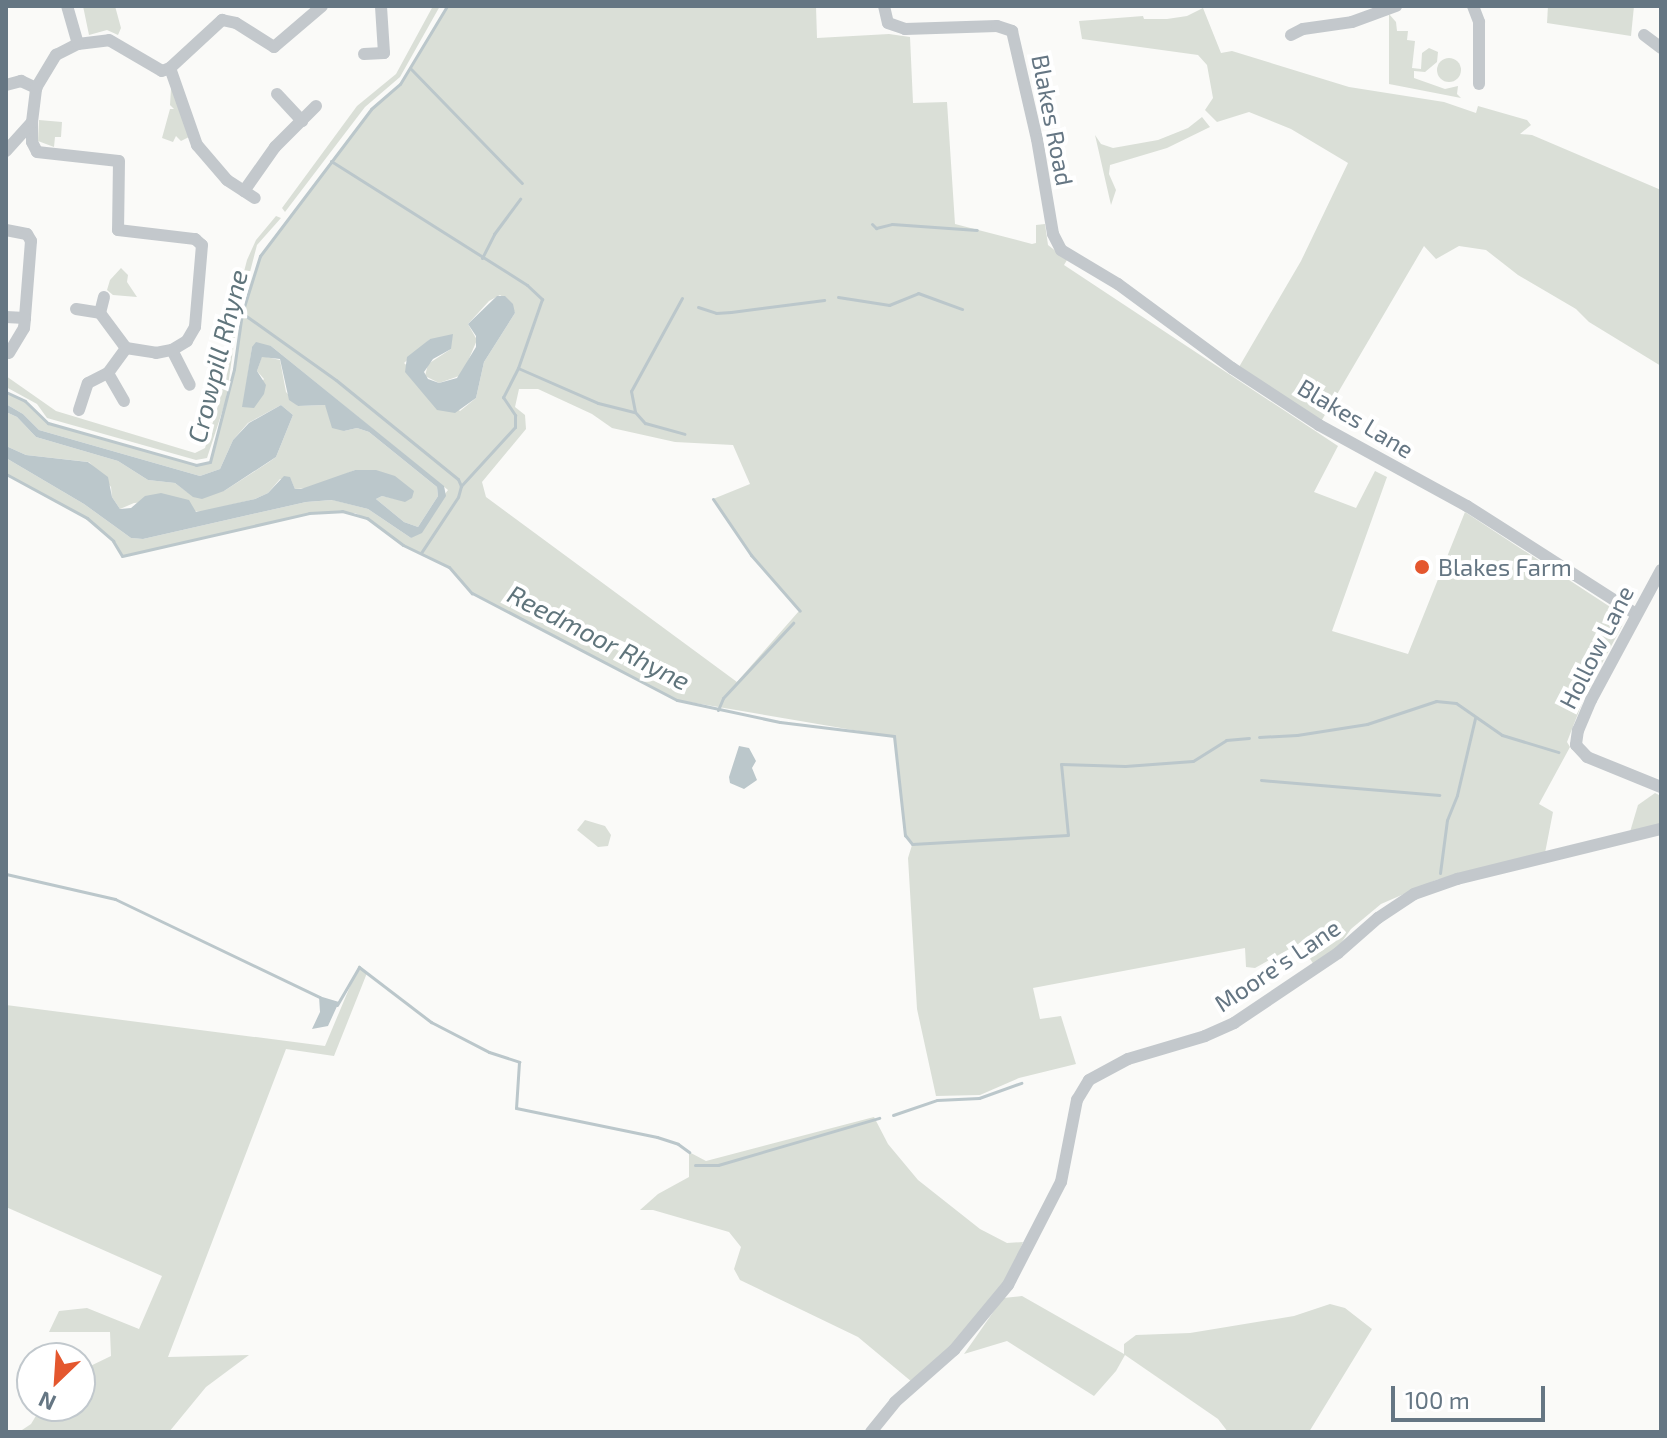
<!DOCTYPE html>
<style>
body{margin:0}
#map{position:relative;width:1667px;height:1438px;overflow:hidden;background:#fafaf8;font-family:"Exo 2",sans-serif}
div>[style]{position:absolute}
.green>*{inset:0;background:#dadfd7}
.round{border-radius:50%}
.water>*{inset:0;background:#bbc7cb}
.stream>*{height:3px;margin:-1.5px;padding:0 1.5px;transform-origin:1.5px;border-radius:1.5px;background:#bbc7cb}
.minor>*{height:12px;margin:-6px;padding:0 6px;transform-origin:6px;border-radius:6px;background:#c3c8cc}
.dots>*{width:22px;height:22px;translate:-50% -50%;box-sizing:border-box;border:4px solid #fff;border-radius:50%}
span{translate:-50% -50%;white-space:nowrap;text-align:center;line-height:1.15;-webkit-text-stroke:8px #fff;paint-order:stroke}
.street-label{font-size:24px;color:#657683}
.poi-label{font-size:24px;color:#657683}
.left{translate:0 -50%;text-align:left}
.water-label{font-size:26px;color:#60757c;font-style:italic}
.frame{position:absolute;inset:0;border:8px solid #657683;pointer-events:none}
.north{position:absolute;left:16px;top:1342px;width:80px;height:80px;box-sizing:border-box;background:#fff;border:2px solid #c1c8cd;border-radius:50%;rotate:205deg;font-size:22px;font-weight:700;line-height:32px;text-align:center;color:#657683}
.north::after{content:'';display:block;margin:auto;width:28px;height:36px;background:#e4572e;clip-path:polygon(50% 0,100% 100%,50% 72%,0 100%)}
.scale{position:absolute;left:1391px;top:1386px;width:154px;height:36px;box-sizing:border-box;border:4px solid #657683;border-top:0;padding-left:10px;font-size:24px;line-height:28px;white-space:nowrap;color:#657683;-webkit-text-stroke:6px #fff;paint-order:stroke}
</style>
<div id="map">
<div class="green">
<div style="clip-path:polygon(83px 6px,115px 6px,121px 28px,118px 35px,107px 30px,89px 35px)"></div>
<div style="clip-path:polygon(433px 6px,440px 6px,400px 77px,365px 107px,285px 212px,282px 208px,357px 106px,396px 74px)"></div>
<div style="clip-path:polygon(evenodd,447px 6px,816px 6px,817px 38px,889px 34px,910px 37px,913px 103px,947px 102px,955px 224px,1032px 244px,1036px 243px,1036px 225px,1045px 224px,1048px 245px,1067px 260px,1064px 265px,1338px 446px,1314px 492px,1356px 508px,1375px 471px,1387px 477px,1332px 631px,1408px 654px,1465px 512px,1624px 616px,1622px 626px,1586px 693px,1567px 742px,1570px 747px,1539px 804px,1553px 812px,1545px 853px,1436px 880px,1381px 904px,1351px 929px,1336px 950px,1314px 965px,1300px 943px,1255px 968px,1246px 967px,1245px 948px,1033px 988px,1040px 1019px,1061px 1016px,1076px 1064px,1019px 1078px,980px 1095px,936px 1096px,917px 1009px,908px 858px,912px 845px,905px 835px,894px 737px,677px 700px,472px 593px,449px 567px,403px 545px,375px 523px,355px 513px,309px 513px,122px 556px,113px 541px,87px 519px,6px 474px,6px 458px,84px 504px,131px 538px,143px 539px,306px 502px,333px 500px,368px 509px,411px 538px,448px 490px,271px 346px,252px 347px,243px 407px,264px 379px,257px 371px,262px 356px,280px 360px,286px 392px,298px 406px,325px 405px,344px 431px,357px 428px,369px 432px,437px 487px,438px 496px,418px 527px,404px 522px,376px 499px,382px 496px,396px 499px,355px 470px,312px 488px,295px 489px,291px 480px,280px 479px,268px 493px,255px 499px,201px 512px,192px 511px,183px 499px,134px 503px,120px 509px,112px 497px,111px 487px,89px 462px,26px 455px,6px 446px,6px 412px,17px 417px,36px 437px,118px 461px,148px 480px,175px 483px,187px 492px,224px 491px,269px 462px,276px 457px,293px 415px,281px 405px,248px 423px,233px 440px,220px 469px,200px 476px,39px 430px,23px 414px,6px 404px,6px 392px,25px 401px,48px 423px,196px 465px,210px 462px,234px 369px,242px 313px,260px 256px,371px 109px,400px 84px,447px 6px,500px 295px,510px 302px,515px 313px,484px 362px,476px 398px,460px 411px,404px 363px,430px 339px,451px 349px,428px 364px,425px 376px,439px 383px,462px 375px,477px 340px,468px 324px,489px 301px,500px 295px,447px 6px,519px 389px,538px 389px,592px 414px,612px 428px,675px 442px,733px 445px,750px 484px,713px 499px,751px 555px,799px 611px,737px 682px,486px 497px,482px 482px,526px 429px,525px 415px,515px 407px,519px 389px)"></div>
<div style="clip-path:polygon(1548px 6px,1634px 6px,1631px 36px,1547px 23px)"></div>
<div style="clip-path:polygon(1203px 8px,1221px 53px,1232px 51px,1349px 87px,1444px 102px,1476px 113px,1478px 106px,1527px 120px,1531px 125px,1520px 134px,1532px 135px,1661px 190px,1661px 366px,1589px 322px,1576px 309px,1518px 275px,1486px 250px,1459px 246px,1436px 259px,1424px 246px,1319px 425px,1239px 367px,1301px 261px,1348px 163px,1291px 129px,1249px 112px,1217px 122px,1205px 110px,1213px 98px,1207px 65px,1198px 55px,1082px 39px,1079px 21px,1143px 16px,1144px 19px,1167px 19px,1187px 16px)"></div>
<div style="clip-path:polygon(1389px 14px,1396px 22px,1397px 31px,1408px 31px,1407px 40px,1415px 41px,1412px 68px,1421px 69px,1422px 53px,1429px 48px,1438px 52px,1437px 62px,1425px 72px,1414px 71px,1414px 78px,1445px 89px,1458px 86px,1457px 94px,1461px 98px,1389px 84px)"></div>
<div class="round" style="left:1437px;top:58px;width:24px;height:24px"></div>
<div style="clip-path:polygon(171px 89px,174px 89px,189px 137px,181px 141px,176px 136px,173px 142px,162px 138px,170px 109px,174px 109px,170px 105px)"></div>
<div style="clip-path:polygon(1202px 117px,1210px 127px,1167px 148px,1110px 165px,1109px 174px,1116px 190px,1111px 205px,1095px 135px,1101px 144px,1113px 148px,1158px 140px,1188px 128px)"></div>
<div style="clip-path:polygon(39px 120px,62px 122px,61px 137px,55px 137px,54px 147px,38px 141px)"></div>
<div style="clip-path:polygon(276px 216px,281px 218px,257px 245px,237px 322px,226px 400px,207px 458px,196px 460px,47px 418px,37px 404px,6px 387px,6px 376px,56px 411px,195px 453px,205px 448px,220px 399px,228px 360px,229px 330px,247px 260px,256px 240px)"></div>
<div style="clip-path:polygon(121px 268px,128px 275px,127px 282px,137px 297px,113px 295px,107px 290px,110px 280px)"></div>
<div style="clip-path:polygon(1655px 793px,1661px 796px,1661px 824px,1630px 832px,1638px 805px)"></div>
<div style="clip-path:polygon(585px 820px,605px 826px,611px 835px,608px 846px,598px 847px,577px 830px)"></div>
<div style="clip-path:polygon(359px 965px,367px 973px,334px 1056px,286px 1049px,168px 1357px,249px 1355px,206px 1387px,169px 1432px,19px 1432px,31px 1424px,42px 1406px,80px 1406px,80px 1371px,111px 1356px,110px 1332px,49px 1332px,59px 1311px,87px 1308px,139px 1329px,162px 1276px,6px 1207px,6px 1005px,325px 1046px)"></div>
<div style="clip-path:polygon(874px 1117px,888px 1144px,918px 1180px,980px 1229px,1007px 1243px,1023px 1242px,1007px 1281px,960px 1337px,912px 1382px,858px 1337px,740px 1280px,734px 1269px,741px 1247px,729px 1232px,653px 1210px,640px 1210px,658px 1194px,689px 1177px,689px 1152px,706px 1161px)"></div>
<div style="clip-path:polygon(1022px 1296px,1124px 1354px,1124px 1344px,1136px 1335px,1190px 1333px,1294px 1316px,1330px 1304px,1345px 1308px,1372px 1329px,1309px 1432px,1228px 1432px,1218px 1419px,1125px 1355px,1116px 1371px,1094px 1396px,1007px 1341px,964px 1354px,1003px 1298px)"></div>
</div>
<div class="water">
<div style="clip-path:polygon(497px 296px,505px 296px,513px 304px,515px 313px,484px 362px,476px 398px,455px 413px,437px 410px,405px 372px,407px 357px,430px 339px,453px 334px,451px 349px,433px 359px,424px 372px,428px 379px,439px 383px,457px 378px,476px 347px,476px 336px,468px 324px)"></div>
<div style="clip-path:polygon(256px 342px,271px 346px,444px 486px,446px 496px,422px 533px,411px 538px,368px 509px,332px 500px,306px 502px,143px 539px,131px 538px,84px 504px,6px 458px,6px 446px,26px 455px,88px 462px,108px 477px,112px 497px,120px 509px,131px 508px,145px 496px,161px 493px,189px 500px,196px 512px,255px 499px,268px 493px,284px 476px,290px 477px,295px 489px,301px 489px,355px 470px,376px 470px,395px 476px,414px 491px,412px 498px,405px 502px,382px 496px,376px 499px,404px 522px,418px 527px,438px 496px,437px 487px,369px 432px,357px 428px,344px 431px,332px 428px,325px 405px,298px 406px,289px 400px,280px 359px,262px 357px,257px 371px,266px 385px,264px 394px,254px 408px,242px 407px,252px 347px)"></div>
<div style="clip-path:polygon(6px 404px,23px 414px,39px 430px,200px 476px,220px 469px,233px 440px,249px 423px,281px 405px,293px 415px,276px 457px,224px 491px,202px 499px,193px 497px,175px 483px,148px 480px,118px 461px,36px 437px,17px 417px,6px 412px)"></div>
<div style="clip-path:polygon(739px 746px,749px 748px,756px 761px,752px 768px,757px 780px,744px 789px,730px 783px,729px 777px)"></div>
<div style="clip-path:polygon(319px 996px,339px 1002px,328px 1026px,312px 1029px,320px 1012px)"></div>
</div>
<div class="stream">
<div style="left:411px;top:69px;width:159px;rotate:45.8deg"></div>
<div style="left:331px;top:161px;width:232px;rotate:32.3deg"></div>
<div style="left:527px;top:285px;width:21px;rotate:43deg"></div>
<div style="left:542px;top:299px;width:73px;rotate:109.2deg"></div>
<div style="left:518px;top:368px;width:33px;rotate:117deg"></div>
<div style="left:503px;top:397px;width:22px;rotate:56deg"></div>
<div style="left:515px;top:415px;width:12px;rotate:90deg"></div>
<div style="left:515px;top:427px;width:80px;rotate:132.5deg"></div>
<div style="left:872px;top:224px;width:6px;rotate:45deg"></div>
<div style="left:876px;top:228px;width:16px;rotate:-14deg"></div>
<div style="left:892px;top:224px;width:85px;rotate:4deg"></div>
<div style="left:482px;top:258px;width:27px;rotate:-63deg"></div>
<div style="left:494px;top:234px;width:44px;rotate:-53.4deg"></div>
<div style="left:838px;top:297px;width:52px;rotate:8.9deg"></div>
<div style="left:889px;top:305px;width:31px;rotate:-22deg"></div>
<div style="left:918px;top:293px;width:47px;rotate:20deg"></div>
<div style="left:682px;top:298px;width:106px;rotate:118.7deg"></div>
<div style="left:631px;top:391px;width:21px;rotate:79deg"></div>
<div style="left:635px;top:412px;width:15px;rotate:48deg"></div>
<div style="left:645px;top:423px;width:41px;rotate:15.4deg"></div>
<div style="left:698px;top:307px;width:19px;rotate:18deg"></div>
<div style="left:716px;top:313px;width:15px;rotate:-4deg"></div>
<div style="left:731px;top:312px;width:94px;rotate:-7.4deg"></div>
<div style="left:242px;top:313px;width:115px;rotate:35.5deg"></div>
<div style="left:336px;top:380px;width:157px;rotate:39.1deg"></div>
<div style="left:458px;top:479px;width:8px;rotate:67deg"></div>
<div style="left:461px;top:486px;width:11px;rotate:105deg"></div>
<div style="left:458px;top:497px;width:67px;rotate:123.5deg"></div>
<div style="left:518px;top:368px;width:87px;rotate:23.6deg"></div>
<div style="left:598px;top:403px;width:38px;rotate:14deg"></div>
<div style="left:6px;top:392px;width:21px;rotate:25deg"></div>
<div style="left:25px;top:401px;width:32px;rotate:44deg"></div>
<div style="left:48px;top:423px;width:154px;rotate:15.8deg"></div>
<div style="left:196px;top:465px;width:14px;rotate:-12deg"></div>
<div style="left:210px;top:462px;width:96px;rotate:-75.5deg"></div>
<div style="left:234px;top:369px;width:57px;rotate:-81.9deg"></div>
<div style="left:242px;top:313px;width:60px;rotate:-72.5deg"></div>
<div style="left:260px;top:256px;width:184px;rotate:-52.9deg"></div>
<div style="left:371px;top:109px;width:38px;rotate:-41deg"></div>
<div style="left:400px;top:84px;width:91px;rotate:-58.9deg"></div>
<div style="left:6px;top:474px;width:92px;rotate:28.5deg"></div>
<div style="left:87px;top:518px;width:35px;rotate:41deg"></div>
<div style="left:113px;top:541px;width:17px;rotate:59deg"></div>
<div style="left:122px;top:556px;width:192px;rotate:-12.9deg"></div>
<div style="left:309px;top:513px;width:33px;rotate:-3deg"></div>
<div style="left:342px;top:511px;width:26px;rotate:16deg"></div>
<div style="left:367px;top:518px;width:45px;rotate:36.9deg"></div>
<div style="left:403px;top:545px;width:51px;rotate:25.6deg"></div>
<div style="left:449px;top:567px;width:35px;rotate:49deg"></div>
<div style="left:472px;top:593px;width:231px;rotate:27.6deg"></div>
<div style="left:677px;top:700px;width:105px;rotate:12.1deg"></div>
<div style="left:780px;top:722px;width:115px;rotate:7deg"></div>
<div style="left:894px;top:736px;width:100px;rotate:83.7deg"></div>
<div style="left:905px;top:835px;width:11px;rotate:52deg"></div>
<div style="left:912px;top:844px;width:156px;rotate:-3.3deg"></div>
<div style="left:1068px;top:835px;width:71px;rotate:-95.6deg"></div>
<div style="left:1061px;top:764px;width:64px;rotate:1.8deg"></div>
<div style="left:1125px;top:766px;width:68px;rotate:-4.2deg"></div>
<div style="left:1193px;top:761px;width:39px;rotate:-32deg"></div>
<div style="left:1226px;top:740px;width:23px;rotate:-5deg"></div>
<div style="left:713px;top:499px;width:68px;rotate:55.8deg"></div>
<div style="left:751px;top:555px;width:74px;rotate:48.8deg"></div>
<div style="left:718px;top:710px;width:13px;rotate:-67deg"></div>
<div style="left:723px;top:698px;width:103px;rotate:-47deg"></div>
<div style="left:1259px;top:737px;width:38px;rotate:-3deg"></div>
<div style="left:1297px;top:735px;width:71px;rotate:-8.9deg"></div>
<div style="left:1367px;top:724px;width:73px;rotate:-18.4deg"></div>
<div style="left:1436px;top:701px;width:20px;rotate:6deg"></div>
<div style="left:1456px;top:703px;width:56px;rotate:34.8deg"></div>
<div style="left:1502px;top:735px;width:59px;rotate:16.9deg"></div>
<div style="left:1261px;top:780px;width:179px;rotate:4.8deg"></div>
<div style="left:1440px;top:873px;width:53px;rotate:-82.5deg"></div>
<div style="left:1447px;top:820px;width:27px;rotate:-68deg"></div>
<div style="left:1457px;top:795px;width:79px;rotate:-76.8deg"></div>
<div style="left:6px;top:874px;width:112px;rotate:12.9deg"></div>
<div style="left:115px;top:899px;width:227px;rotate:25.6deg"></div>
<div style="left:337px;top:1005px;width:44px;rotate:-59.9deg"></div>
<div style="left:359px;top:967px;width:91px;rotate:37.4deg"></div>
<div style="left:431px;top:1022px;width:65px;rotate:27.3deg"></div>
<div style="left:489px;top:1052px;width:32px;rotate:18deg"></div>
<div style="left:519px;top:1062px;width:46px;rotate:93.7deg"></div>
<div style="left:516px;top:1108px;width:144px;rotate:11.6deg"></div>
<div style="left:657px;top:1137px;width:22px;rotate:18deg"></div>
<div style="left:678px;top:1144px;width:14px;rotate:36deg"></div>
<div style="left:893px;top:1115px;width:46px;rotate:-18.8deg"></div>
<div style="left:937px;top:1100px;width:42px;rotate:-2.7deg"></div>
<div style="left:979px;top:1098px;width:45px;rotate:-19.7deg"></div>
<div style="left:695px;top:1165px;width:23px"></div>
<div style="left:718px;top:1165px;width:168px;rotate:-16.3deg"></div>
</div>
<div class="minor">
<div style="left:884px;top:6px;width:17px;rotate:77deg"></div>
<div style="left:888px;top:23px;width:18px;rotate:19deg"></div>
<div style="left:905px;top:29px;width:92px;rotate:-1.9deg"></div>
<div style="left:997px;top:26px;width:16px;rotate:18deg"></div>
<div style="left:1012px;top:31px;width:111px;rotate:77deg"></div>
<div style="left:1037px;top:139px;width:96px;rotate:80.4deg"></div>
<div style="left:1053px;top:234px;width:18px;rotate:63deg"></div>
<div style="left:1061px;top:250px;width:66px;rotate:30.8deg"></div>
<div style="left:1118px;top:284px;width:142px;rotate:36.4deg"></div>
<div style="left:1232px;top:368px;width:104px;rotate:33.2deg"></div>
<div style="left:1319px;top:425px;width:169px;rotate:28.7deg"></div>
<div style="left:1467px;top:506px;width:201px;rotate:32.6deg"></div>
<div style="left:1473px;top:6px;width:17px;rotate:69deg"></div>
<div style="left:1479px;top:22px;width:62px;rotate:90deg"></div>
<div style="left:1291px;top:35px;width:13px;rotate:-27deg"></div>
<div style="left:1303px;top:29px;width:49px;rotate:-8.1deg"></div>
<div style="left:1352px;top:22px;width:47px;rotate:-20deg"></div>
<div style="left:1644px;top:35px;width:21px;rotate:37deg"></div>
<div style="left:78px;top:44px;width:31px;rotate:-7deg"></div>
<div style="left:109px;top:40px;width:61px;rotate:30.3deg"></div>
<div style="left:162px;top:71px;width:9px;rotate:-21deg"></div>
<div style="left:170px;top:68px;width:71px;rotate:-42.7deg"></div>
<div style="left:222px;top:20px;width:14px;rotate:12deg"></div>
<div style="left:236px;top:23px;width:45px;rotate:32.3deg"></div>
<div style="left:274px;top:47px;width:63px;rotate:-40.5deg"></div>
<div style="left:364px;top:54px;width:20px;rotate:-3deg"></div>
<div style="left:384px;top:53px;width:47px;rotate:-93.7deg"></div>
<div style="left:170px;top:68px;width:82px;rotate:70.7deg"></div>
<div style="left:197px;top:145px;width:46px;rotate:49.4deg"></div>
<div style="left:227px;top:180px;width:33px;rotate:33deg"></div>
<div style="left:6px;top:85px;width:16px;rotate:-15deg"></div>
<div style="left:21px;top:81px;width:17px;rotate:25deg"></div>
<div style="left:277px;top:94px;width:37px;rotate:47deg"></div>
<div style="left:32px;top:122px;width:20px;rotate:90deg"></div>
<div style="left:32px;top:142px;width:11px;rotate:63deg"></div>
<div style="left:37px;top:152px;width:82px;rotate:6.3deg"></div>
<div style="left:119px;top:161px;width:69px;rotate:90.8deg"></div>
<div style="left:118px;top:230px;width:78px;rotate:6.7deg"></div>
<div style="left:195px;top:239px;width:9px;rotate:41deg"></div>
<div style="left:202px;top:245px;width:82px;rotate:94.9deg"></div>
<div style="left:195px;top:327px;width:16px;rotate:120deg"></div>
<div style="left:187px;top:341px;width:17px;rotate:149deg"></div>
<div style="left:172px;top:350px;width:39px;rotate:63deg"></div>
<div style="left:6px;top:151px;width:39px;rotate:-48deg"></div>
<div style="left:32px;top:122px;width:34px;rotate:-83deg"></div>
<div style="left:36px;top:88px;width:39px;rotate:-59deg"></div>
<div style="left:56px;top:55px;width:25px;rotate:-27deg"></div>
<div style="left:78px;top:44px;width:40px;rotate:-106deg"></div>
<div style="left:244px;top:191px;width:54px;rotate:-54.8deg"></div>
<div style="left:275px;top:147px;width:58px;rotate:-45deg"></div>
<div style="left:6px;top:230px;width:21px;rotate:11deg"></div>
<div style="left:27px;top:234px;width:8px;rotate:60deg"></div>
<div style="left:31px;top:241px;width:77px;rotate:94.5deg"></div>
<div style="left:25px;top:318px;width:19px;rotate:-177deg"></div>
<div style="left:104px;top:297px;width:16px;rotate:104deg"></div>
<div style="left:100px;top:313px;width:44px;rotate:53.4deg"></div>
<div style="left:126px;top:348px;width:30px;rotate:9deg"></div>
<div style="left:156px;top:353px;width:16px;rotate:-11deg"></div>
<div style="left:76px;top:309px;width:24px;rotate:9deg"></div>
<div style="left:9px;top:353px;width:29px;rotate:-59deg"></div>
<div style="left:24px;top:328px;width:10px;rotate:-84deg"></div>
<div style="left:124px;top:401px;width:32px;rotate:-120deg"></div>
<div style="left:108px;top:373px;width:31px;rotate:-54deg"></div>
<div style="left:79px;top:410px;width:28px;rotate:-72deg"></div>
<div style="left:88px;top:383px;width:22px;rotate:-27deg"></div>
<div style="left:1661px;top:570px;width:148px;rotate:118.3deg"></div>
<div style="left:1591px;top:700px;width:33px;rotate:113deg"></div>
<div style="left:1578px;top:730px;width:15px;rotate:98deg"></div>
<div style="left:1576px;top:745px;width:16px;rotate:47deg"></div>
<div style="left:1587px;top:757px;width:80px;rotate:22.1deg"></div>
<div style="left:871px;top:1432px;width:38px;rotate:-51deg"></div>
<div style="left:895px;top:1402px;width:79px;rotate:-41.4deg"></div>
<div style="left:954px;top:1350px;width:85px;rotate:-50.3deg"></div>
<div style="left:1008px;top:1285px;width:116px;rotate:-62.8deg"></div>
<div style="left:1061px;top:1182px;width:84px;rotate:-79deg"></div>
<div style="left:1077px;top:1100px;width:23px;rotate:-59deg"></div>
<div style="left:1089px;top:1080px;width:44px;rotate:-28.3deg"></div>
<div style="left:1128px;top:1059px;width:80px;rotate:-16.6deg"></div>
<div style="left:1205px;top:1036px;width:32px;rotate:-24deg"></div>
<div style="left:1234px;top:1023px;width:125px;rotate:-33.9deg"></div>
<div style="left:1338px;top:953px;width:53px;rotate:-41.2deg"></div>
<div style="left:1378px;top:918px;width:43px;rotate:-33.7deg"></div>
<div style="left:1414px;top:894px;width:46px;rotate:-19.2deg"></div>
<div style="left:1457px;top:879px;width:210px;rotate:-13.8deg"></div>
</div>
<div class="dots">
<div style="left:1422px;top:567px;background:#e4572e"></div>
</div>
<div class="street-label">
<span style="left:1053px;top:120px;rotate:79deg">Blakes Road</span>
<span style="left:1356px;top:418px;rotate:31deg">Blakes Lane</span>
<span style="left:1596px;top:647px;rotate:-63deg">Hollow Lane</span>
<span style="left:1277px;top:965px;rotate:-34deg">Moore's Lane</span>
</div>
<div class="poi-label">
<span class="left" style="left:1438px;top:567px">Blakes Farm</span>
</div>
<div class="water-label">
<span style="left:217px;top:356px;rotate:-76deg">Crowpill Rhyne</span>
<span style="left:599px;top:637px;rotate:27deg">Reedmoor Rhyne</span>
</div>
<div class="frame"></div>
<div class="north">N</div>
<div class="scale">100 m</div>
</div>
